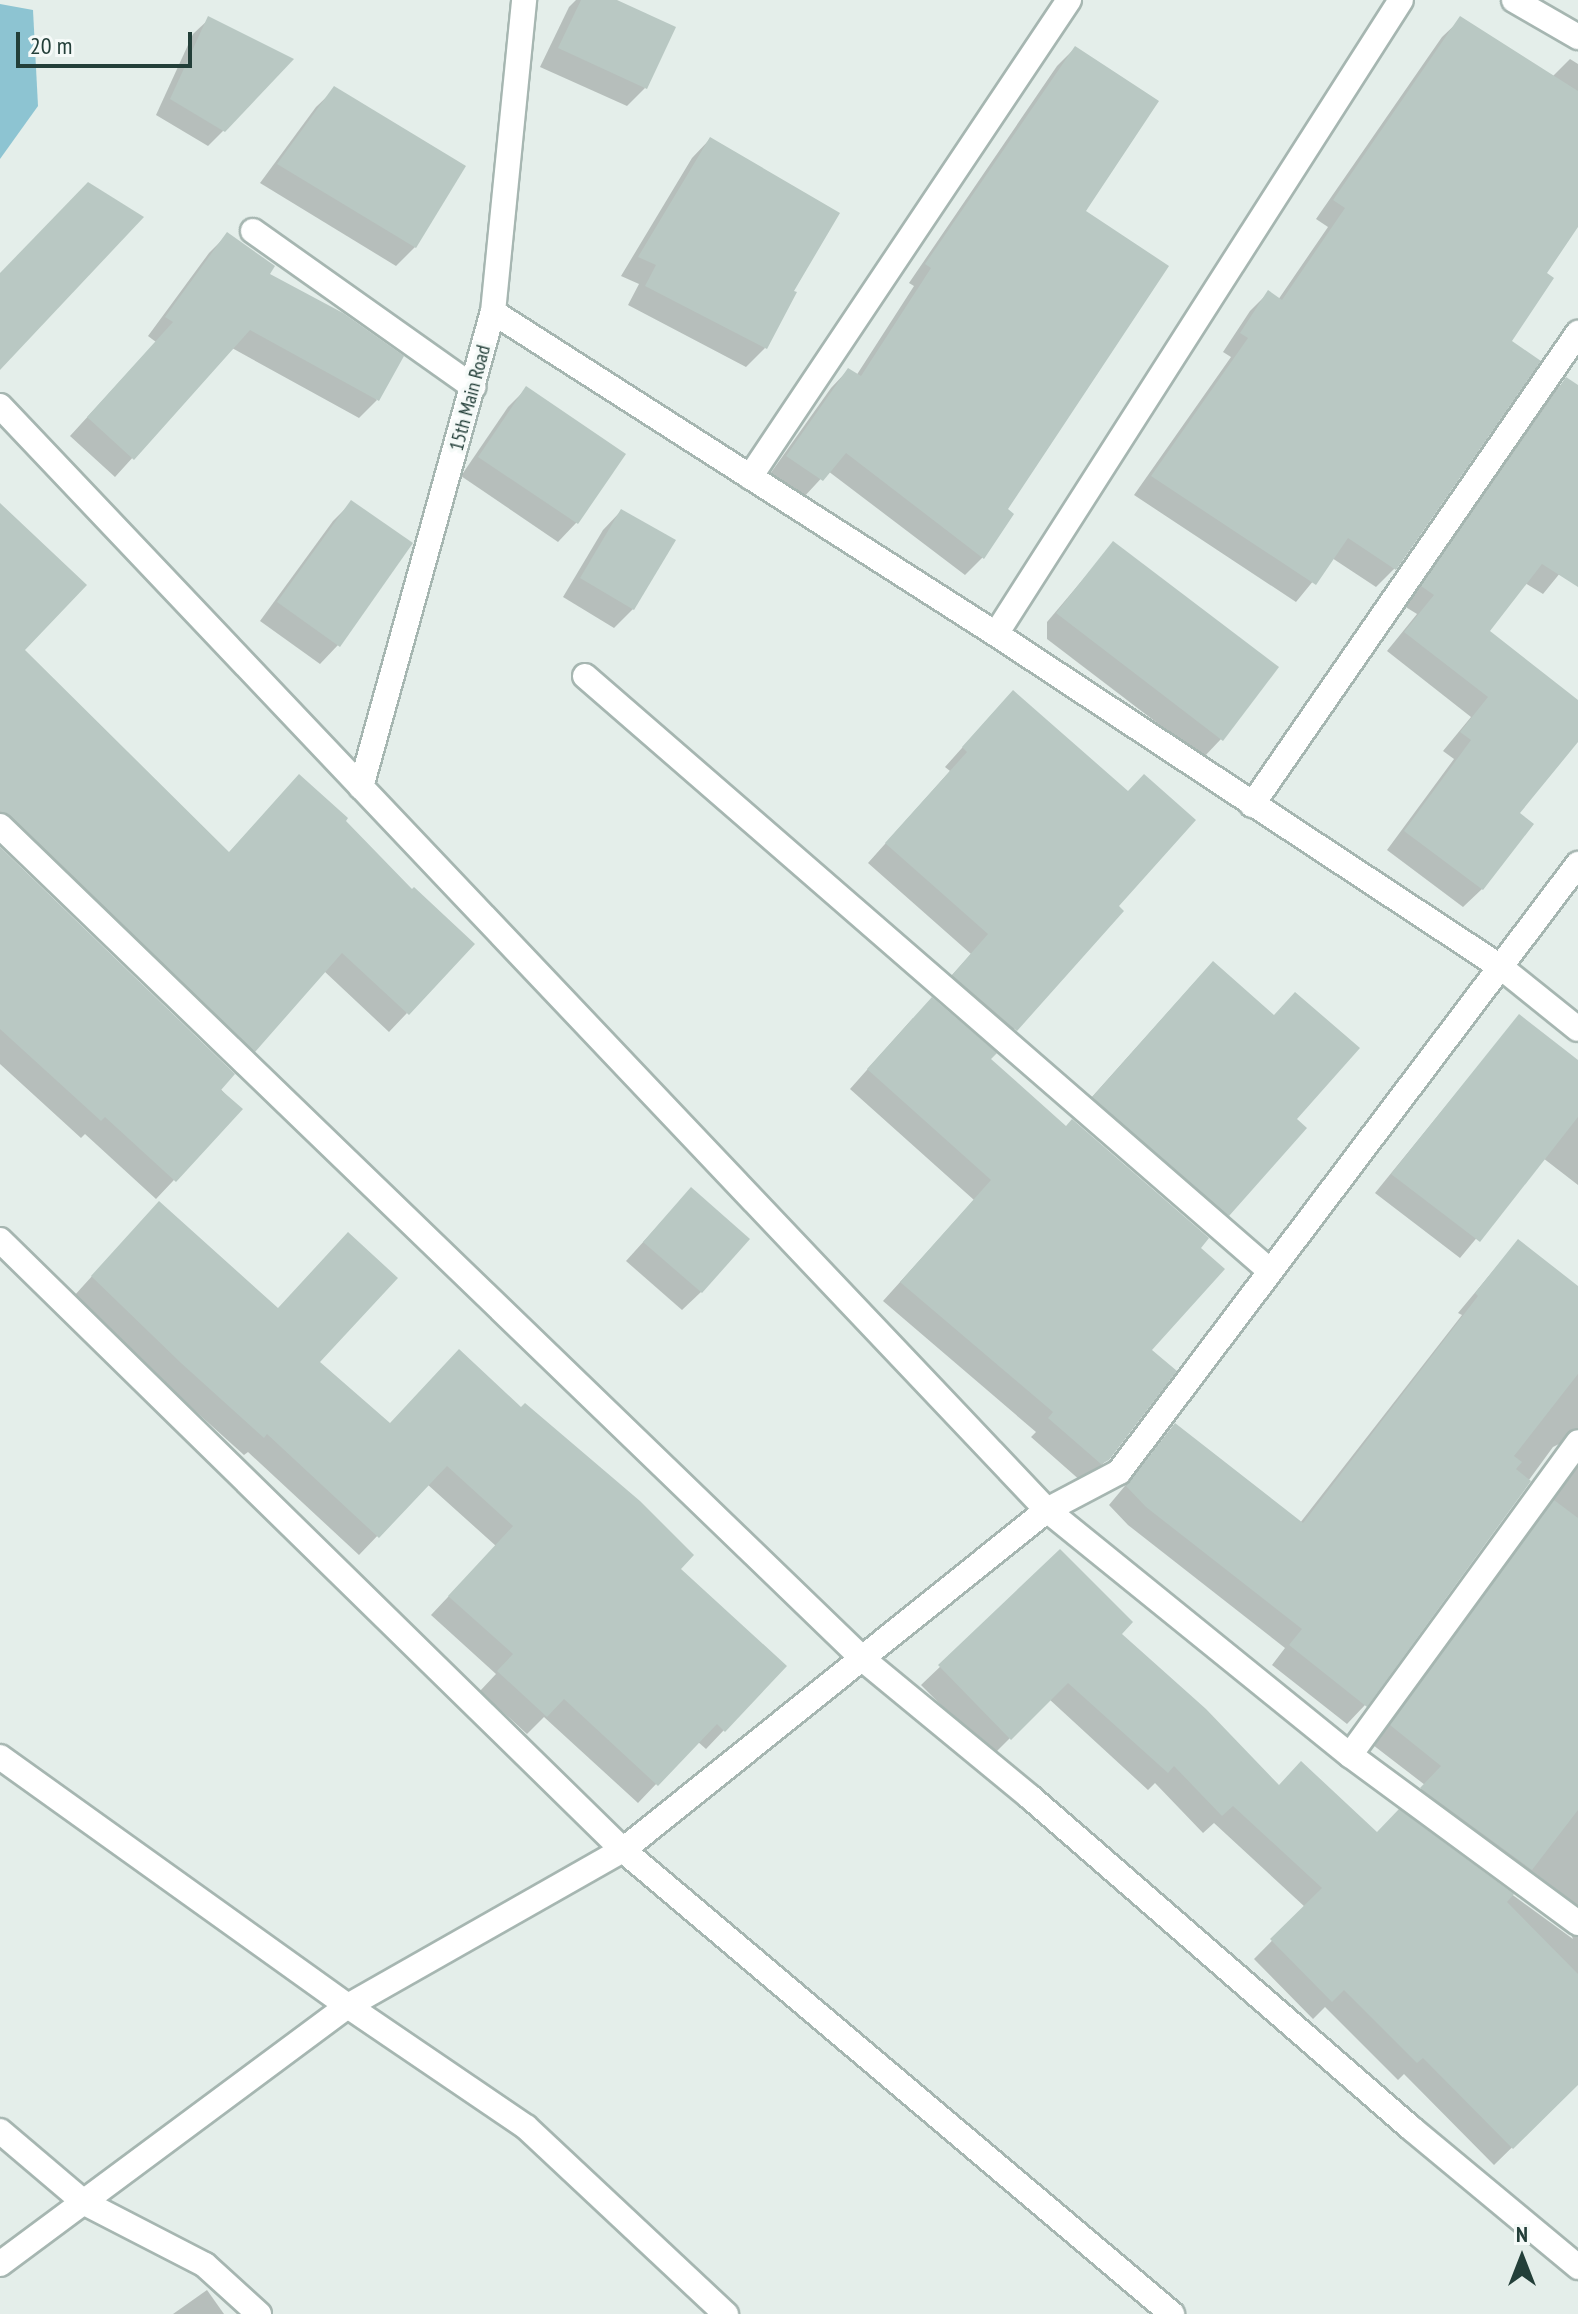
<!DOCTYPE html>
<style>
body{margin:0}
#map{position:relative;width:1578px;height:2314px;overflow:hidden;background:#e4eeea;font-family:"PT Sans Narrow",sans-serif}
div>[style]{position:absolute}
.water>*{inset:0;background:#8dc4d2}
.shadow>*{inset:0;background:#0003}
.building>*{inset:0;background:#b9c8c3}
.roads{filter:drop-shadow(2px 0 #a6b6b1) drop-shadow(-2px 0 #a6b6b1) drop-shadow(0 2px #a6b6b1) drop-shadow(0 -2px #a6b6b1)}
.minor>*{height:24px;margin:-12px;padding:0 12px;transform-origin:12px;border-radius:12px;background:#fff}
span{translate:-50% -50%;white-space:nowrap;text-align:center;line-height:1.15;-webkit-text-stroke:7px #f5faf8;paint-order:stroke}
.street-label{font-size:20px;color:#233f39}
.north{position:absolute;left:1482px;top:2218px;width:80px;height:80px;-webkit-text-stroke:6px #f5faf8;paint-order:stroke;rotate:0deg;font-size:22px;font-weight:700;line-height:32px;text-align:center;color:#233f39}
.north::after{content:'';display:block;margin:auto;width:28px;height:36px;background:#233f39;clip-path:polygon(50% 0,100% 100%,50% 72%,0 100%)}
.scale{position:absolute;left:16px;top:32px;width:176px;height:36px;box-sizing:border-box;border:4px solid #233f39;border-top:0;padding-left:10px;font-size:24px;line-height:28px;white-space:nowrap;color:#233f39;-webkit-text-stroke:6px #f5faf8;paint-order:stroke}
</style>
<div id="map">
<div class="water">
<div style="clip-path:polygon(0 4px,33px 10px,38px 106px,0 159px)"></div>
</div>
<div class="shadow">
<div style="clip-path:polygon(576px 0,612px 0,645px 88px,627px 106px,540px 67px,569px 7px)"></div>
<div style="clip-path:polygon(209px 19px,223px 131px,208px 146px,156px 115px,193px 34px)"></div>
<div style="clip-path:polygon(1461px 19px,1552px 77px,1570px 59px,1578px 64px,1578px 224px,1544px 274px,1394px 569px,1376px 587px,1332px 558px,1296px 602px,1134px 495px,1231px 357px,1223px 352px,1250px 311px,1268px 293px,1278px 300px,1328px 227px,1316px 219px,1442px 37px)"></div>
<div style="clip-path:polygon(1075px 48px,1083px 212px,1005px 510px,982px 558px,965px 575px,828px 471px,803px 498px,770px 474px,831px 388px,848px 370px,856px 376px,914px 286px,909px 283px,1057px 66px)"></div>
<div style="clip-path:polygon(335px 89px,415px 247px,396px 266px,260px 183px,316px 107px)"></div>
<div style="clip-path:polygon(710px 139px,765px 348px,746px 367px,628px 305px,639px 284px,621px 276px,692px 158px)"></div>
<div style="clip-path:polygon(228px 234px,377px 400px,359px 418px,232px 348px,115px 477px,70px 436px,156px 342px,148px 336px,209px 253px)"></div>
<div style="clip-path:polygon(1566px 380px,1578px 388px,1578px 551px,1543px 594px,1525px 583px,1487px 631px,1578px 703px,1578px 738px,1518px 814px,1482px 889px,1463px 907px,1387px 850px,1454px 759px,1443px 751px,1471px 717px,1387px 651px,1417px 614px,1404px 606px,1547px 398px)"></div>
<div style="clip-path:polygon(526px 389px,623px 454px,576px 523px,558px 542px,461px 476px,508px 407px)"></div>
<div style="clip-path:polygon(352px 502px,338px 645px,320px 664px,260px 621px,333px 521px)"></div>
<div style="clip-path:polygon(0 506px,22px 650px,228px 854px,343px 821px,407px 1013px,389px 1032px,324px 971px,235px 1069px,0 841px)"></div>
<div style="clip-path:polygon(621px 511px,633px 609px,614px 628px,563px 597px,603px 530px)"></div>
<div style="clip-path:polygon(1113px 544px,1221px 739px,1203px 758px,1047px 639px,1047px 622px)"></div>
<div style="clip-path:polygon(995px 711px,1121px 911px,997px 1048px,935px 994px,971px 954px,868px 863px,950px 771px,945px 767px)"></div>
<div style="clip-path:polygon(0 850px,240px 1110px,156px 1199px,85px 1134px,81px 1138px,0 1064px)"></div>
<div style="clip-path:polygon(1195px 982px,1274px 1017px,1294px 1119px,1228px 1214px,1209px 1233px,1075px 1116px)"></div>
<div style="clip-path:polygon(1519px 1016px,1578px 1062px,1578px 1185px,1543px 1158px,1460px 1258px,1375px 1193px)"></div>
<div style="clip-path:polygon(913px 1018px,989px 1060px,1198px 1248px,1150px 1350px,1108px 1459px,1082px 1482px,1031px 1437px,1036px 1432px,883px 1301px,974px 1200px,850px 1089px)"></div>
<div style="clip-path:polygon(691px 1189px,701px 1292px,682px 1310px,626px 1261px)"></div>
<div style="clip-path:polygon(141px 1222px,317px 1362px,390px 1425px,678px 1569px,724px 1730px,706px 1749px,697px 1741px,638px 1803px,544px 1717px,527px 1734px,480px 1691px,496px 1674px,431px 1615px,496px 1546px,427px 1484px,359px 1555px,248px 1452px,244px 1455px,162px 1381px,74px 1296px)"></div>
<div style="clip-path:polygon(1518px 1241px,1578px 1288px,1578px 2064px,1575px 2086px,1494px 2165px,1404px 2074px,1398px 2080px,1325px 2007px,1313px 2019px,1254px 1959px,1305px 1907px,1214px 1823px,1203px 1833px,1155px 1783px,1148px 1790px,1049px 1699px,992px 1756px,921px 1685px,1060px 1552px,1119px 1634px,1278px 1787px,1376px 1835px,1399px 1812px,1573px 1939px,1569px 1929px,1403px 1807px,1425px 1785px,1373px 1745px,1572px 1471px,1576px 1462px,1569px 1448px,1559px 1444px,1553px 1447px,1365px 1705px,1347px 1724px,1272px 1665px,1285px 1648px,1128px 1525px,1109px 1505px,1175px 1426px,1300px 1523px,1462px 1315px,1458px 1313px)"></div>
<div style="clip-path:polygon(207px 2290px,224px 2314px,173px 2314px)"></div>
</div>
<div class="building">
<div style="clip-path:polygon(581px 0,617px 0,676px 27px,647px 89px,558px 48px)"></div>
<div style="clip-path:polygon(208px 16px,294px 59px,225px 132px,170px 99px)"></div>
<div style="clip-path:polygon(1460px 16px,1578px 91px,1578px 227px,1547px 273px,1554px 278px,1512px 341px,1541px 361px,1396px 570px,1348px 538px,1316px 585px,1151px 476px,1248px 338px,1240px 333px,1268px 290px,1282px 300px,1345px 208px,1333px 200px)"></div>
<div style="clip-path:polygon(1075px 46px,1159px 101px,1086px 211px,1169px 266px,1008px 509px,1014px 514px,984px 559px,846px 453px,823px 481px,786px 456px,848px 368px,861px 376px,931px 268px,925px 264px)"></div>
<div style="clip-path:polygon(334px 86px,466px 166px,416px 248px,277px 164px)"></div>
<div style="clip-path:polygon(710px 137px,840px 213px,794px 291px,797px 292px,767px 349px,645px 286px,656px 265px,638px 257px)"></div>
<div style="clip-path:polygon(88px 182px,144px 217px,0 370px,0 273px)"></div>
<div style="clip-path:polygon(227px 232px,275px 266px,270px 274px,343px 313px,404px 356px,379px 401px,250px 330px,134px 460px,87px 417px,173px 322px,165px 317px)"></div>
<div style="clip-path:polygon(1566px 377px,1578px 385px,1578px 587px,1542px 564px,1490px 631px,1578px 700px,1578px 742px,1520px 813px,1534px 824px,1483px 890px,1404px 831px,1471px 740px,1460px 732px,1488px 697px,1404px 632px,1434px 595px,1421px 586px)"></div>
<div style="clip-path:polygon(526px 386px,626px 454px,578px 524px,478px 457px)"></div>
<div style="clip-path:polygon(351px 500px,413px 543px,340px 647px,277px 602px)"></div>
<div style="clip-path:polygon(0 503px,87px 585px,25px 650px,229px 852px,299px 774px,348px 818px,346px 821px,412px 889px,414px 887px,475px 944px,409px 1015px,342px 953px,255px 1052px,10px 815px,0 811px)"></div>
<div style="clip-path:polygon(621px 509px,676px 540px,634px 610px,580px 578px)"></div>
<div style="clip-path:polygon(1113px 541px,1279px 667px,1223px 741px,1056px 613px)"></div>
<div style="clip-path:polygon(1013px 690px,1128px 791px,1144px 774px,1196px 820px,1119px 906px,1124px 911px,1017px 1031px,952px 975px,988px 934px,885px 843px,967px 752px,962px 747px)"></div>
<div style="clip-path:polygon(0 847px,235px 1074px,221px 1090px,243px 1109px,176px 1182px,105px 1117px,101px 1121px,0 1029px)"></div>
<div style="clip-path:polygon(1213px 961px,1274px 1015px,1295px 992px,1360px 1048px,1297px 1119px,1307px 1128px,1229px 1216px,1092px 1097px)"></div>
<div style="clip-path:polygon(932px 997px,997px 1053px,991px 1059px,1066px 1126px,1072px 1119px,1209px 1238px,1201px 1248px,1225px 1269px,1152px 1350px,1177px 1371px,1109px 1460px,1101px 1464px,1048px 1418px,1053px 1412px,900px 1282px,991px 1180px,867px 1069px)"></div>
<div style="clip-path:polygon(1519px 1014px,1578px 1060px,1578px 1117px,1480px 1242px,1391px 1174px)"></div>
<div style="clip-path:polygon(691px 1187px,750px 1239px,702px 1293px,643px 1242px)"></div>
<div style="clip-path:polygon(159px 1201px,278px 1308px,348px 1232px,398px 1278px,320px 1362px,390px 1423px,459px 1349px,521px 1407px,525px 1403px,640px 1501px,694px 1555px,681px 1569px,787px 1666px,725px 1732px,717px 1724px,658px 1786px,564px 1699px,547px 1717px,497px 1671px,513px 1654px,448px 1596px,513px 1526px,447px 1466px,379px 1538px,267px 1434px,264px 1438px,181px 1363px,91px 1276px)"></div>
<div style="clip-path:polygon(1518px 1239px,1578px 1286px,1578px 1374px,1514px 1456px,1522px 1462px,1516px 1469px,1531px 1481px,1367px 1707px,1289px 1645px,1302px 1629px,1146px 1507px,1126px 1486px,1175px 1423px,1303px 1523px,1478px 1296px,1475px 1293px)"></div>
<div style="clip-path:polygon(1554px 1500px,1578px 1518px,1578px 1810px,1532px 1870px,1420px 1788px,1441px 1766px,1390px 1725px)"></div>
<div style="clip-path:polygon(1060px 1549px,1133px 1622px,1122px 1634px,1206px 1709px,1279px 1785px,1301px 1761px,1377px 1832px,1399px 1809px,1514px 1894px,1507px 1902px,1578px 1974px,1578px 2085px,1513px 2149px,1423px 2058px,1417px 2063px,1344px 1990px,1332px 2002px,1270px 1939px,1322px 1888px,1233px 1806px,1222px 1816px,1174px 1766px,1168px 1773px,1068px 1683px,1011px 1740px,938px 1665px)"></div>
</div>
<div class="roads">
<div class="minor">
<div style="left:1514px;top:0;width:74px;rotate:30deg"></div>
<div style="left:253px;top:231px;width:270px;rotate:35.3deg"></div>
<div style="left:493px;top:312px;width:597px;rotate:32.63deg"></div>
<div style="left:996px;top:634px;width:606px;rotate:33.43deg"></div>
<div style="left:1502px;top:968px;width:97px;rotate:38.8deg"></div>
<div style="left:0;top:406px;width:1522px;rotate:46.52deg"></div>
<div style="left:1047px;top:1510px;width:390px;rotate:39deg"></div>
<div style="left:1350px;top:1755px;width:283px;rotate:36.4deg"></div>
<div style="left:750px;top:477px;width:574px;rotate:-56.23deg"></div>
<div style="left:996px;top:634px;width:752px;rotate:-57.43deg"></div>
<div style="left:585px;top:676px;width:906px;rotate:40.97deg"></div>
<div style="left:361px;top:787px;width:493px;rotate:-74.5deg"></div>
<div style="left:493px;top:312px;width:314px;rotate:-84.3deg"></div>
<div style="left:1252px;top:805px;width:574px;rotate:-55.37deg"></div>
<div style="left:0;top:826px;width:1201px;rotate:43.99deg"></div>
<div style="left:864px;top:1660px;width:215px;rotate:39.5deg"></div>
<div style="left:1030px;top:1797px;width:506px;rotate:40.99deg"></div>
<div style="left:1412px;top:2129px;width:216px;rotate:39.7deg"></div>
<div style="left:0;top:1240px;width:872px;rotate:44.4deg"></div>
<div style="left:623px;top:1850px;width:719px;rotate:40.2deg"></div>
<div style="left:1350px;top:1755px;width:387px;rotate:-53.9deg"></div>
<div style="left:0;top:1757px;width:428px;rotate:35.6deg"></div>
<div style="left:348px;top:2006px;width:215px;rotate:34.2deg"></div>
<div style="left:526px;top:2127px;width:274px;rotate:43.1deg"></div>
<div style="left:0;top:2131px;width:111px;rotate:40.3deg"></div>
<div style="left:85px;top:2203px;width:135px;rotate:27.3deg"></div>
<div style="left:205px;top:2265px;width:73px;rotate:42.2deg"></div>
<div style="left:0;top:2264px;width:433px;rotate:-36.6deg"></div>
<div style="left:348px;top:2006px;width:316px;rotate:-29.6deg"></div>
<div style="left:623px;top:1850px;width:543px;rotate:-38.73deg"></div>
<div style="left:1047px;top:1510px;width:81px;rotate:-27.8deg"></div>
<div style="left:1119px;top:1472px;width:762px;rotate:-52.95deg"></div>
</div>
</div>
<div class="street-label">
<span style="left:470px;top:398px;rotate:-75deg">15th Main Road</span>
</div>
<div class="north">N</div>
<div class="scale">20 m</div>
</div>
